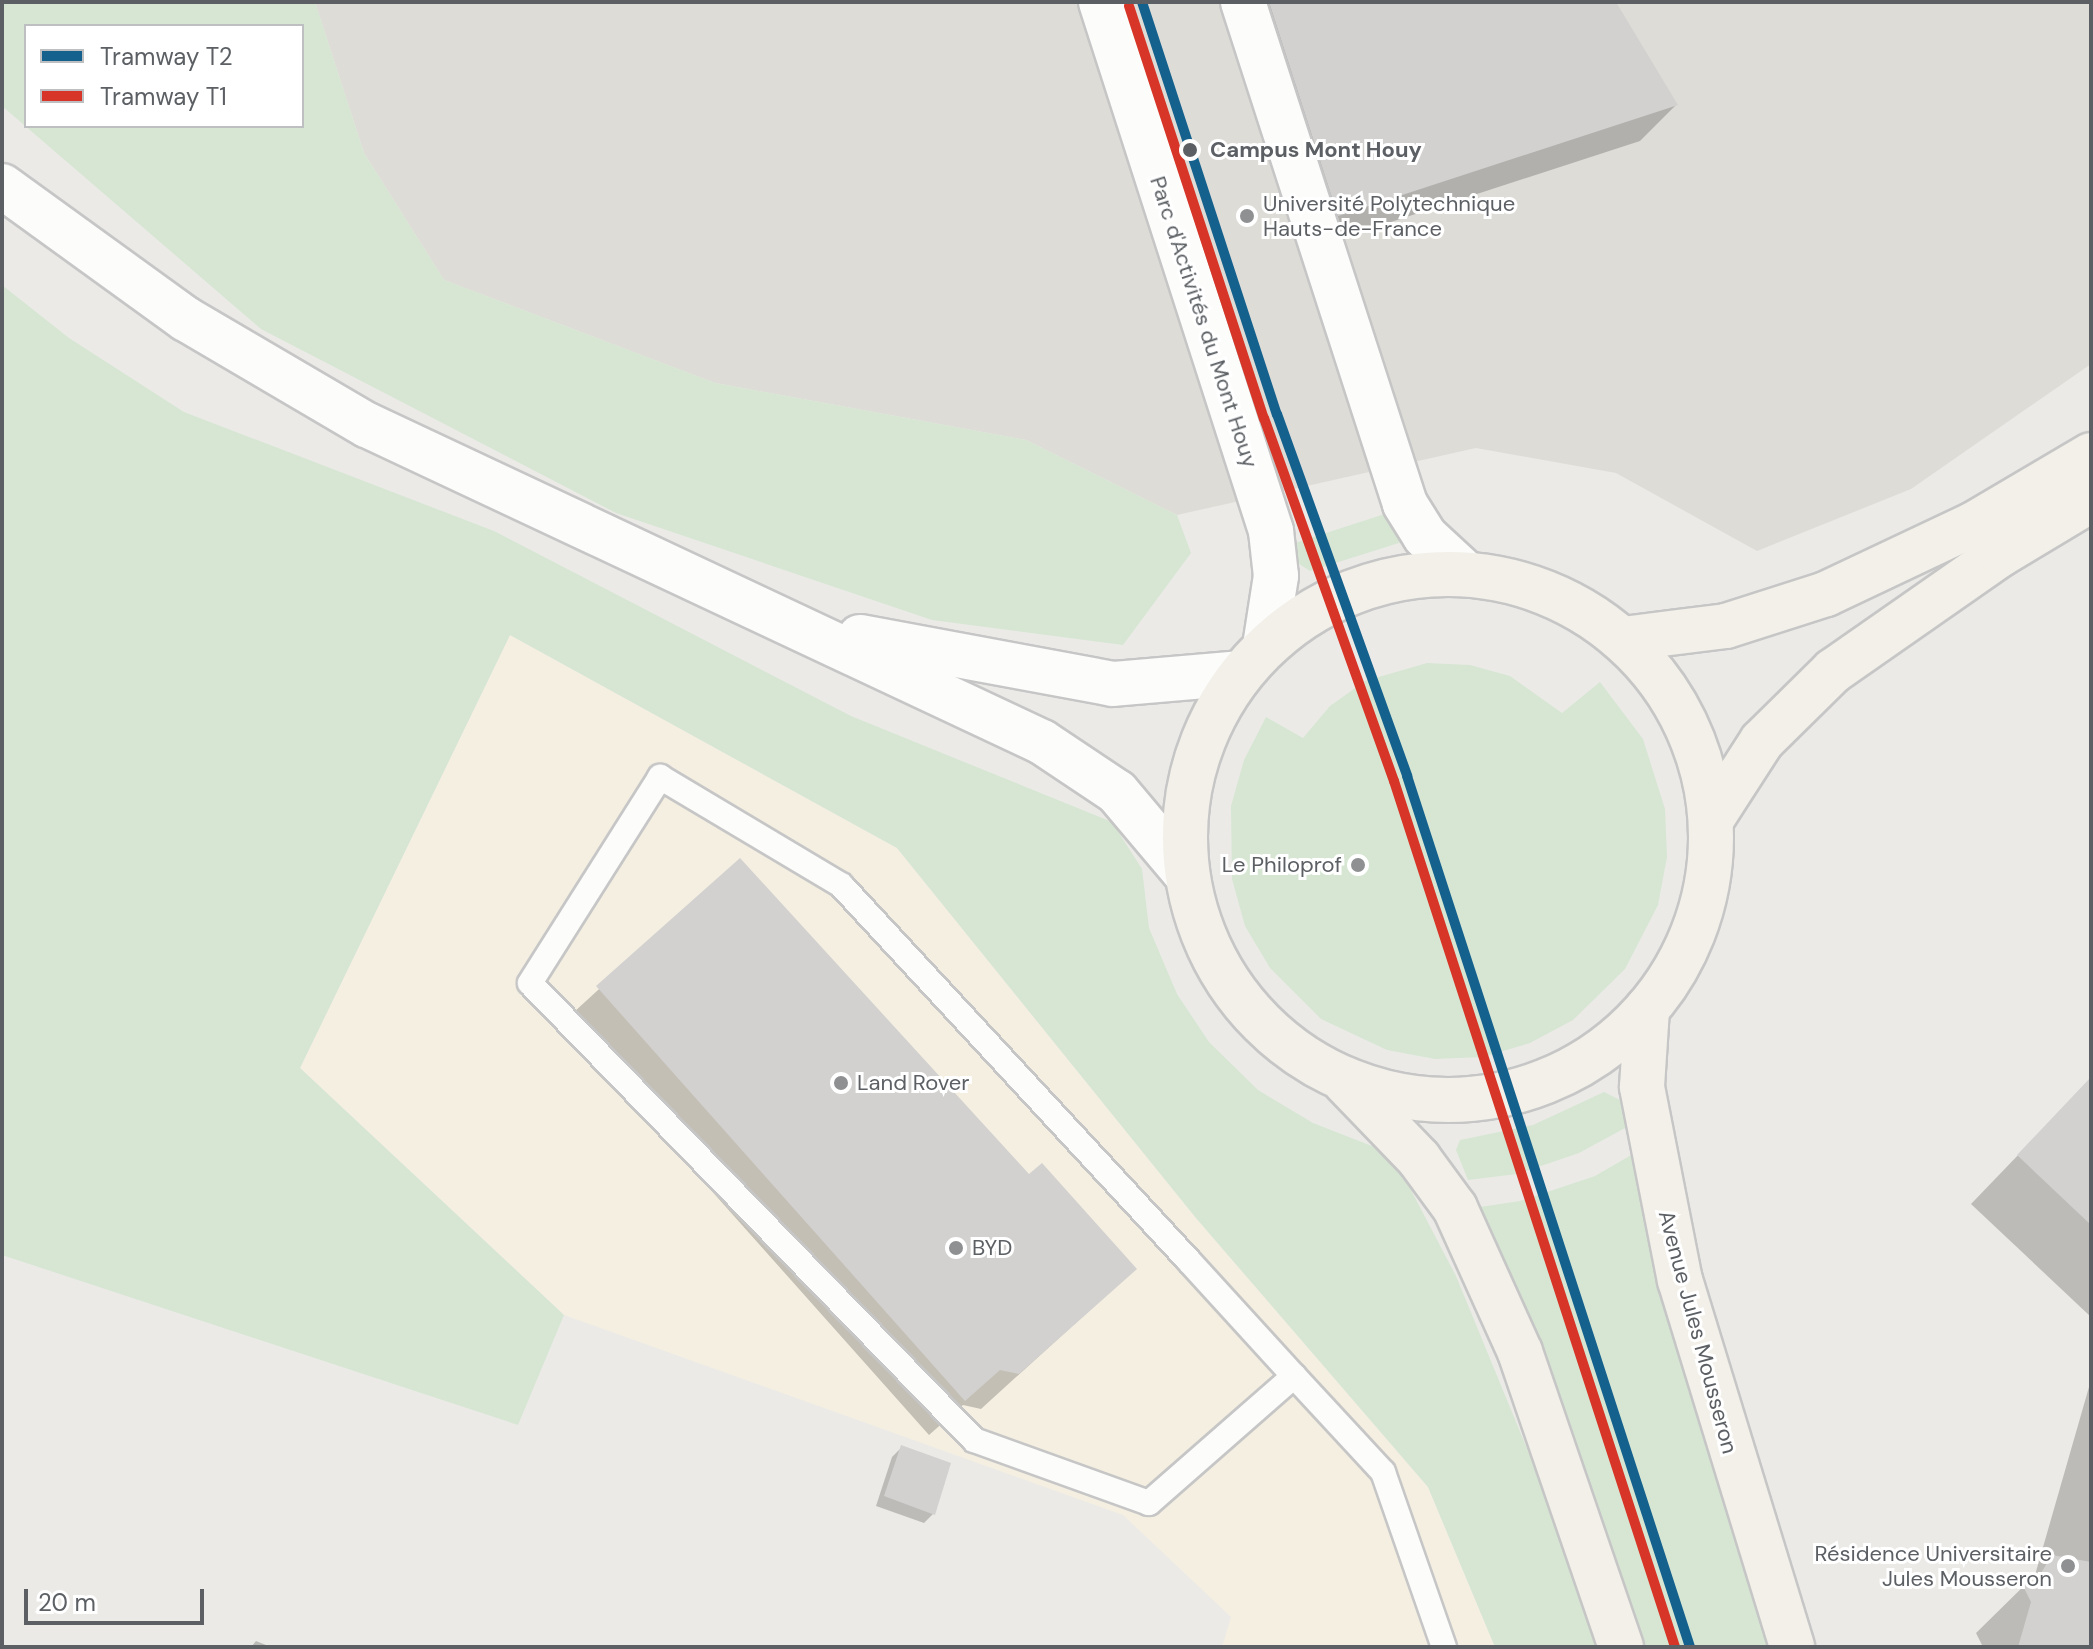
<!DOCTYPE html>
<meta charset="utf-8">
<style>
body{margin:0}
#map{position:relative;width:2093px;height:1649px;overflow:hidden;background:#ebeae7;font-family:"DM Sans",sans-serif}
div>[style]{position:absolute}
.commercial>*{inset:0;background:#f4efe1}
.education>*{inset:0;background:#dedcd7}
.green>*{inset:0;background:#d6e6d3}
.shadow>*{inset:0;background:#0003}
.building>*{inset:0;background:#d2d1d0}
.roads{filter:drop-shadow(2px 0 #c6c6c6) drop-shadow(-2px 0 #c6c6c6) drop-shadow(0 2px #c6c6c6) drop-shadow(0 -2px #c6c6c6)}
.service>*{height:24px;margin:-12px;padding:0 12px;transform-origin:12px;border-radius:12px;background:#fcfcfb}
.minor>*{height:44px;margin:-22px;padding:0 22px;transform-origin:22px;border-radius:22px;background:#fcfcfb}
.secondary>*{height:44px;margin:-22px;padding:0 22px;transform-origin:22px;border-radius:22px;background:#fcfcfb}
.primary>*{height:44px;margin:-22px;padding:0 22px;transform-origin:22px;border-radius:22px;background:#f2f0e8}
.primary>.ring{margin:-22px;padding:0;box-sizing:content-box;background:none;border:44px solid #f2f0e8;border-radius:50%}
.tram-1>*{height:10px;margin:-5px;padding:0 5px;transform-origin:5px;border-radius:5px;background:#15618e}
.tram-2>*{height:10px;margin:-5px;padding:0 5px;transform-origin:5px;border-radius:5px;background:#d73527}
.dots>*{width:22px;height:22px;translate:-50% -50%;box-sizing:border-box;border:4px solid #fff;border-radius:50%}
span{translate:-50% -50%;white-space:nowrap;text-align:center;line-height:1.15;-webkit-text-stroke:6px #fff;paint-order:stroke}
.stop-label{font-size:22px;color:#5c6064;font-weight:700}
.left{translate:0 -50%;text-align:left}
.poi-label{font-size:22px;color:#5c6064}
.right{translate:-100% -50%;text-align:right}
.street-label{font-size:22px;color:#5c6064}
.frame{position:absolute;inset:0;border:4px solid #5c6064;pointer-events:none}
.legend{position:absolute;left:24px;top:24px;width:280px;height:104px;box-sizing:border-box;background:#fff;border:2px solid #bebfc1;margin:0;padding:10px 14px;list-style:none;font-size:24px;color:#5c6064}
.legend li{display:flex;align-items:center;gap:16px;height:40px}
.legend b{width:40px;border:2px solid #bebfc1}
.scale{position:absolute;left:24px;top:1589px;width:180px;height:36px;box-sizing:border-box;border:4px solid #5c6064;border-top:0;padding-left:10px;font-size:24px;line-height:28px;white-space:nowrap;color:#5c6064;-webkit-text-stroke:6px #fff;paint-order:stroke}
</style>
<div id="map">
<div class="commercial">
<div style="clip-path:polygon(510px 635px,897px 848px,1196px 1218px,1428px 1487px,1495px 1647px,1222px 1647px,1231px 1617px,1123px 1515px,564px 1315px,300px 1068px)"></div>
</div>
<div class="education">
<div style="clip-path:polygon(315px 2px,2091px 2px,2091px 364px,1911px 489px,1757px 551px,1616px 473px,1476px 448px,1177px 515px,1026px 440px,715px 383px,444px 280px,364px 153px)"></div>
</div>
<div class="green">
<div style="clip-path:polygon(evenodd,2px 2px,315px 2px,364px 153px,444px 280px,715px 383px,1026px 440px,1177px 515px,1191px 553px,1123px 645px,932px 620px,616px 513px,261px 329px,2px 106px,2px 2px,302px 26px,302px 126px,26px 126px,26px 26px,302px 26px)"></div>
<div style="clip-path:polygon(2px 285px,69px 338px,184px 412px,494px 531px,851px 716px,1112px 822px,1142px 869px,1149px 928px,1177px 994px,1209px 1042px,1258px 1090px,1313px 1123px,1377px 1148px,1401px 1171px,1456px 1276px,1553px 1512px,1599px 1647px,1495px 1647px,1428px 1487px,1196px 1218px,897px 848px,510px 635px,300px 1068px,564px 1315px,518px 1425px,2px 1255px)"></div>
<div style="clip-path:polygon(1394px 511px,1402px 542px,1310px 571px,1299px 564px,1292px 544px)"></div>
<div style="clip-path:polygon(1427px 663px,1470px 665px,1510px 676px,1562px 713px,1600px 682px,1643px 739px,1665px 809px,1667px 857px,1658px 905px,1625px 969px,1573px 1020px,1530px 1043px,1483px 1057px,1435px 1059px,1387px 1050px,1321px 1019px,1270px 968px,1245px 926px,1232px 879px,1231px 806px,1244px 760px,1266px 717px,1303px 738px,1330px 706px,1365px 681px)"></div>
<div style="clip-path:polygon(1604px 1092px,1620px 1100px,1627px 1127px,1579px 1153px,1517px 1174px,1468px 1180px,1456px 1150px,1460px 1140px,1533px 1125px)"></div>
<div style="clip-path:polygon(1633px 1154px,1774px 1647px,1638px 1647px,1549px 1374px,1480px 1207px,1520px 1201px,1595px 1176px)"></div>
</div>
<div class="shadow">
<div style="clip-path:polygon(1221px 2px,1613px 2px,1676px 105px,1640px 141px,1302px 251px)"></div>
<div style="clip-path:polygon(740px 860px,1029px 1177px,1135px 1269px,981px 1409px,963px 1405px,929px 1435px,562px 1023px)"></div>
<div style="clip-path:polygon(2091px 1079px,2091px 1317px,1971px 1204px)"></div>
<div style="clip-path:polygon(2091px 1380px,2091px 1647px,1983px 1647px,1976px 1633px,2035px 1575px)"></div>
<div style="clip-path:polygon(902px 1447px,933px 1514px,924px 1523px,876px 1506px,892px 1457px)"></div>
<div style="clip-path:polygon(256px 1641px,271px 1647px,251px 1647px)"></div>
</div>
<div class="building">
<div style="clip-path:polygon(1269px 2px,1616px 2px,1678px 105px,1338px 216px)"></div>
<div style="clip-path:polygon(740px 858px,1029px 1174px,1042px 1163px,1137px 1269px,1019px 1374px,1000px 1370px,965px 1401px,596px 986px)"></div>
<div style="clip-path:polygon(2091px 1077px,2091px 1225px,2017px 1155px)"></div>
<div style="clip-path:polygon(901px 1445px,951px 1463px,935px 1515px,884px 1496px)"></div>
<div style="clip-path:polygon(2052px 1555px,2091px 1562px,2091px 1647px,2018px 1647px,2031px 1602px,2022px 1584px,2041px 1573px)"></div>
</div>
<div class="roads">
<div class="service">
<div style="left:1294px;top:1376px;width:193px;rotate:138.8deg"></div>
<div style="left:1149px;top:1503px;width:186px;rotate:-160.2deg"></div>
<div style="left:974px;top:1440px;width:637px;rotate:-134.17deg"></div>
<div style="left:530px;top:983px;width:244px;rotate:-57.7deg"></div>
<div style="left:660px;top:777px;width:211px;rotate:30.8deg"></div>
<div style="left:841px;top:885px;width:512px;rotate:47.21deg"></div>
<div style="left:1189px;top:1261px;width:156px;rotate:47.6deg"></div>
<div style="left:1294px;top:1376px;width:131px;rotate:47.2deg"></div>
<div style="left:1383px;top:1472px;width:185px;rotate:70.8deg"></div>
</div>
<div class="minor">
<div style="left:1101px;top:2px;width:556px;rotate:72.18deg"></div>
<div style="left:1271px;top:531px;width:45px;rotate:83.7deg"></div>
<div style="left:1276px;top:576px;width:71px;rotate:98.9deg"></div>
<div style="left:1243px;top:2px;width:527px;rotate:72.11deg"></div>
<div style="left:1405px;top:504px;width:38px;rotate:58deg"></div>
<div style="left:1425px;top:536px;width:56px;rotate:42.8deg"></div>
</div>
<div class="secondary">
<div style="left:2px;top:186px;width:227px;rotate:35.9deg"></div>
<div style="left:186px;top:319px;width:210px;rotate:30.4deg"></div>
<div style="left:367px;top:425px;width:746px;rotate:25.16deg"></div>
<div style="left:1042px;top:742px;width:90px;rotate:33.7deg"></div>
<div style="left:1117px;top:792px;width:107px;rotate:49.9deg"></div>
<div style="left:860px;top:637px;width:257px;rotate:10.5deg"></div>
<div style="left:1113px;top:684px;width:128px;rotate:-4.9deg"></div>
</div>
<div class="primary">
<div class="ring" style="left:1185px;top:574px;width:482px;height:482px"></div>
<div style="left:1623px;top:639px;width:104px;rotate:-7.2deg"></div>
<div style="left:1726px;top:626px;width:105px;rotate:-17.7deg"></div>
<div style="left:1826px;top:594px;width:164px;rotate:-25.3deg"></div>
<div style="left:1974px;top:524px;width:136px;rotate:-30.5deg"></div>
<div style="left:1711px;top:820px;width:94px;rotate:-57.2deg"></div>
<div style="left:1762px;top:741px;width:100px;rotate:-44.6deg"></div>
<div style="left:1833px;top:671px;width:205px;rotate:-34.9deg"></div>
<div style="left:2001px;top:554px;width:105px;rotate:-31deg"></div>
<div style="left:1647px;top:1009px;width:78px;rotate:93.7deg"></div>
<div style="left:1642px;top:1087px;width:197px;rotate:78.9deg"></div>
<div style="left:1680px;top:1280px;width:384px;rotate:73deg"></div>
<div style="left:1345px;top:1082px;width:107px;rotate:46.1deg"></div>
<div style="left:1419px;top:1159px;width:61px;rotate:53.7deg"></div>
<div style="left:1455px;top:1208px;width:158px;rotate:65.7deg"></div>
<div style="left:1520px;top:1352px;width:312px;rotate:71.1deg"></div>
</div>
</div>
<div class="tram-1">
<div style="left:1142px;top:2px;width:434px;rotate:71.9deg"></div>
<div style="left:1277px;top:414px;width:385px;rotate:70.2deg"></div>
<div style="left:1407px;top:776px;width:916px;rotate:72deg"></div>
</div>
<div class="tram-2">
<div style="left:1129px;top:6px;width:434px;rotate:71.9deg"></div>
<div style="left:1264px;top:418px;width:386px;rotate:70.3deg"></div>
<div style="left:1394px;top:781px;width:910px;rotate:72.02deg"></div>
</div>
<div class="dots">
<div style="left:1190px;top:150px;background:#5c6064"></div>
<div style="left:1247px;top:216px;background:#8e9092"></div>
<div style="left:1358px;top:865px;background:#8e9092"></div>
<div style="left:841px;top:1083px;background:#8e9092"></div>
<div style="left:956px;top:1248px;background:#8e9092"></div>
<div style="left:2068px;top:1566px;background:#8e9092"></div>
</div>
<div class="stop-label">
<span class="left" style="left:1210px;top:150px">Campus Mont Houy</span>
</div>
<div class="poi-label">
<span class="left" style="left:1263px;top:216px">Université Polytechnique<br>Hauts-de-France</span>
<span class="right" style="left:1342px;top:865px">Le Philoprof</span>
<span class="left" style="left:857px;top:1083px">Land Rover</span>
<span class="left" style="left:972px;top:1248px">BYD</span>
<span class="right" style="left:2052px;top:1566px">Résidence Universitaire<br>Jules Mousseron</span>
</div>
<div class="street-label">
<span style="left:1204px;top:322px;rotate:72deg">Parc d'Activités du Mont Houy</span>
<span style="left:1698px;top:1332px;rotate:75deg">Avenue Jules Mousseron</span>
</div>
<div class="frame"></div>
<ul class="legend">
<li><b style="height:10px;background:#15618e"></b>Tramway T2</li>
<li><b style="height:10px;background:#d73527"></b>Tramway T1</li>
</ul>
<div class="scale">20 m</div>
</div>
